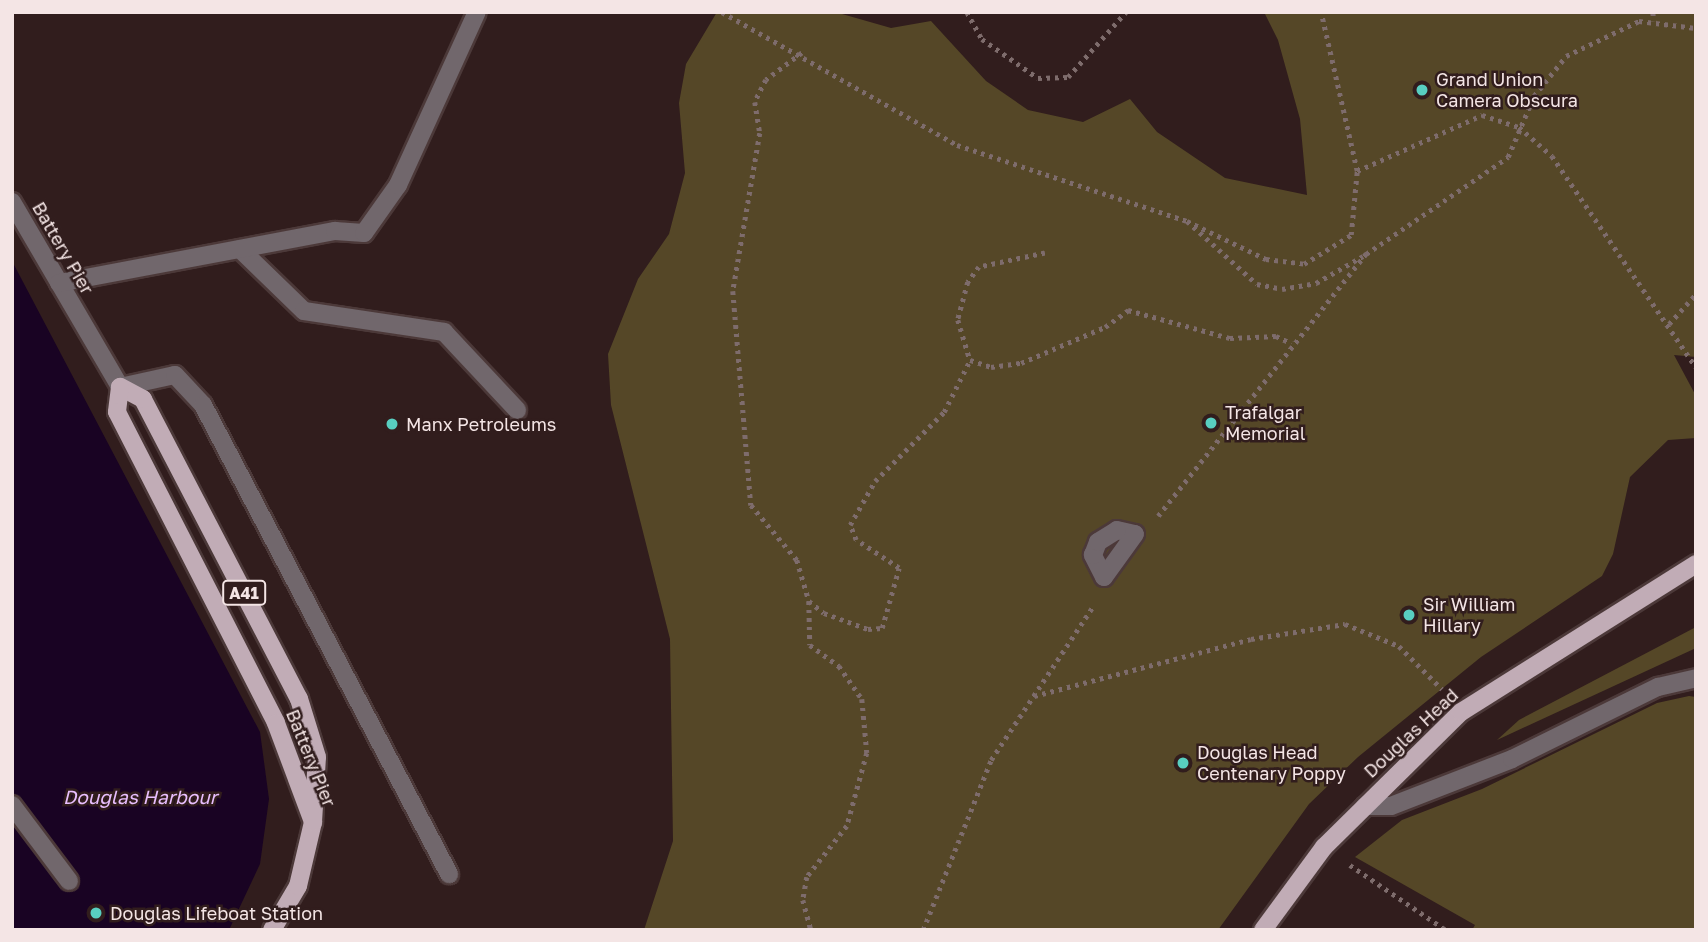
<!DOCTYPE html>
<style>
body{margin:0}
#map{position:relative;width:1708px;height:942px;overflow:hidden;background:#311d1d;font-family:"Golos Text",sans-serif}
div>[style]{position:absolute}
.green>*{inset:0;background:#554727}
.water>*{inset:0;background:#190323}
.path>*{height:4.5px;margin-top:-2.25px;transform-origin:0;background:repeating-linear-gradient(90deg,#7e6c6c 0 3.5px,transparent 0 8.5px)}
.roads{filter:drop-shadow(2px 0 #4c3939) drop-shadow(-2px 0 #4c3939) drop-shadow(0 2px #4c3939) drop-shadow(0 -2px #4c3939)}
.minor>*{height:18px;margin:-9px;padding:0 9px;transform-origin:9px;border-radius:9px;background:#71676c}
.major>*{height:18px;margin:-9px;padding:0 9px;transform-origin:9px;border-radius:9px;background:#c1acb6}
.dots>*{width:19px;height:19px;translate:-50% -50%;box-sizing:border-box;border:4px solid #311d1d;border-radius:50%}
span{translate:-50% -50%;white-space:nowrap;text-align:center;line-height:1.15;-webkit-text-stroke:5px #311d1d;paint-order:stroke}
.shield-label span{padding:2px 5px;background:#311d1d;border:2px solid;border-radius:5px;-webkit-text-stroke-width:0}
.shield-label{font-size:16px;color:#f4e5e5;font-weight:700}
.poi-label{font-size:18px;color:#f4e5e5}
.left{translate:0 -50%;text-align:left}
.street-label{font-size:18px;color:#f4e5e5}
.water-label{font-size:19px;color:#e8befe;font-style:italic}
.frame{position:absolute;inset:0;border:14px solid #f4e5e5;pointer-events:none}
</style>
<div id="map">
<div class="green">
<div style="clip-path:polygon(717px 12px,835px 12px,891px 28px,931px 21px,986px 81px,1028px 110px,1083px 122px,1130px 99px,1157px 132px,1225px 178px,1307px 195px,1300px 119px,1278px 40px,1264px 12px,1696px 12px,1696px 357px,1674px 355px,1696px 396px,1696px 438px,1668px 440px,1630px 477px,1613px 554px,1602px 576px,1481px 657px,1358px 757px,1309px 804px,1218px 930px,644px 930px,673px 841px,670px 639px,611px 405px,608px 354px,638px 279px,669px 234px,685px 173px,679px 103px,686px 64px)"></div>
<div style="clip-path:polygon(1696px 627px,1696px 648px,1497px 740px,1519px 720px)"></div>
<div style="clip-path:polygon(1689px 696px,1696px 697px,1696px 930px,1472px 930px,1475px 925px,1355px 857px,1402px 820px,1482px 789px,1657px 703px)"></div>
</div>
<div class="water">
<div style="clip-path:polygon(12px 261px,260px 732px,269px 799px,260px 864px,229px 930px,12px 930px)"></div>
</div>
<div class="path">
<div style="left:722px;top:12px;width:270px;rotate:29.5deg"></div>
<div style="left:957px;top:145px;width:242px;rotate:18.3deg"></div>
<div style="left:1187px;top:221px;width:88px;rotate:25.7deg"></div>
<div style="left:1266px;top:259px;width:38px;rotate:7deg"></div>
<div style="left:1304px;top:264px;width:55px;rotate:-31.7deg"></div>
<div style="left:1351px;top:235px;width:64px;rotate:-84.6deg"></div>
<div style="left:1357px;top:171px;width:163px;rotate:-102.8deg"></div>
<div style="left:967px;top:12px;width:31px;rotate:61deg"></div>
<div style="left:982px;top:39px;width:68px;rotate:34.9deg"></div>
<div style="left:1038px;top:78px;width:30px;rotate:-2deg"></div>
<div style="left:1068px;top:77px;width:87px;rotate:-48.3deg"></div>
<div style="left:1653px;top:12px;width:9px;rotate:84deg"></div>
<div style="left:802px;top:53px;width:45px;rotate:143.1deg"></div>
<div style="left:766px;top:80px;width:25px;rotate:117deg"></div>
<div style="left:755px;top:102px;width:31px;rotate:81deg"></div>
<div style="left:760px;top:133px;width:160px;rotate:99.7deg"></div>
<div style="left:733px;top:291px;width:215px;rotate:85.2deg"></div>
<div style="left:751px;top:505px;width:72px;rotate:50.1deg"></div>
<div style="left:797px;top:560px;width:43px;rotate:73.7deg"></div>
<div style="left:809px;top:601px;width:19px;rotate:39deg"></div>
<div style="left:824px;top:613px;width:47px;rotate:20deg"></div>
<div style="left:868px;top:629px;width:14px;rotate:-4deg"></div>
<div style="left:882px;top:628px;width:62px;rotate:-74.2deg"></div>
<div style="left:899px;top:568px;width:51px;rotate:-146.9deg"></div>
<div style="left:856px;top:540px;width:16px;rotate:-112deg"></div>
<div style="left:850px;top:525px;width:51px;rotate:-60.4deg"></div>
<div style="left:875px;top:481px;width:98px;rotate:-45deg"></div>
<div style="left:944px;top:412px;width:58px;rotate:-63.4deg"></div>
<div style="left:1357px;top:171px;width:137px;rotate:-24.1deg"></div>
<div style="left:1482px;top:115px;width:39px;rotate:18deg"></div>
<div style="left:1519px;top:127px;width:44px;rotate:41.3deg"></div>
<div style="left:1552px;top:156px;width:255px;rotate:55.7deg"></div>
<div style="left:1187px;top:221px;width:94px;rotate:42deg"></div>
<div style="left:1257px;top:284px;width:25px;rotate:11deg"></div>
<div style="left:1282px;top:289px;width:35px;rotate:-10deg"></div>
<div style="left:1316px;top:283px;width:54px;rotate:-29.9deg"></div>
<div style="left:1045px;top:253px;width:67px;rotate:168deg"></div>
<div style="left:979px;top:267px;width:19px;rotate:126deg"></div>
<div style="left:968px;top:282px;width:39px;rotate:105deg"></div>
<div style="left:958px;top:320px;width:42px;rotate:73.3deg"></div>
<div style="left:970px;top:360px;width:22px;rotate:18deg"></div>
<div style="left:991px;top:367px;width:30px;rotate:-8deg"></div>
<div style="left:1021px;top:363px;width:91px;rotate:-23.2deg"></div>
<div style="left:1105px;top:327px;width:29px;rotate:-36deg"></div>
<div style="left:1128px;top:310px;width:106px;rotate:15.4deg"></div>
<div style="left:1230px;top:338px;width:46px;rotate:-2.5deg"></div>
<div style="left:1276px;top:336px;width:17px;rotate:25deg"></div>
<div style="left:1669px;top:324px;width:40px;rotate:-48deg"></div>
<div style="left:1158px;top:516px;width:335px;rotate:-51.6deg"></div>
<div style="left:1366px;top:254px;width:172px;rotate:-34.3deg"></div>
<div style="left:1508px;top:157px;width:66px;rotate:-66.9deg"></div>
<div style="left:1534px;top:96px;width:51px;rotate:-51.3deg"></div>
<div style="left:1566px;top:56px;width:81px;rotate:-25.6deg"></div>
<div style="left:1639px;top:21px;width:57px;rotate:7deg"></div>
<div style="left:809px;top:601px;width:44px;rotate:88.7deg"></div>
<div style="left:810px;top:645px;width:36px;rotate:36deg"></div>
<div style="left:839px;top:666px;width:40px;rotate:55.1deg"></div>
<div style="left:862px;top:699px;width:54px;rotate:84.7deg"></div>
<div style="left:867px;top:753px;width:76px;rotate:105.3deg"></div>
<div style="left:847px;top:826px;width:65px;rotate:128.1deg"></div>
<div style="left:807px;top:877px;width:23px;rotate:100deg"></div>
<div style="left:803px;top:900px;width:31px;rotate:75deg"></div>
<div style="left:1034px;top:696px;width:224px;rotate:-14.7deg"></div>
<div style="left:1251px;top:639px;width:95px;rotate:-9.1deg"></div>
<div style="left:1345px;top:624px;width:58px;rotate:22.2deg"></div>
<div style="left:1399px;top:646px;width:61px;rotate:45deg"></div>
<div style="left:1350px;top:865px;width:116px;rotate:34.1deg"></div>
<div style="left:923px;top:930px;width:183px;rotate:-68.2deg"></div>
<div style="left:991px;top:760px;width:186px;rotate:-56.4deg"></div>
</div>
<div class="roads">
<div class="minor">
<div style="left:12px;top:202px;width:214px;rotate:59.7deg"></div>
<div style="left:120px;top:387px;width:56px;rotate:-12.3deg"></div>
<div style="left:175px;top:375px;width:41px;rotate:47deg"></div>
<div style="left:203px;top:405px;width:530px;rotate:62.32deg"></div>
<div style="left:240px;top:249px;width:89px;rotate:44.1deg"></div>
<div style="left:304px;top:311px;width:142px;rotate:8.5deg"></div>
<div style="left:444px;top:332px;width:107px;rotate:46.9deg"></div>
<div style="left:59px;top:283px;width:281px;rotate:-10.7deg"></div>
<div style="left:335px;top:231px;width:29px;rotate:4deg"></div>
<div style="left:364px;top:233px;width:59px;rotate:-54.7deg"></div>
<div style="left:398px;top:185px;width:190px;rotate:-65.5deg"></div>
<div style="left:1117px;top:530px;width:18px;rotate:13deg"></div>
<div style="left:1135px;top:534px;width:53px;rotate:125.8deg"></div>
<div style="left:1104px;top:577px;width:25px;rotate:-117deg"></div>
<div style="left:1093px;top:555px;width:14px;rotate:-69deg"></div>
<div style="left:1098px;top:542px;width:22px;rotate:-32deg"></div>
<div style="left:12px;top:805px;width:95px;rotate:53.1deg"></div>
<div style="left:1365px;top:806px;width:26px"></div>
<div style="left:1391px;top:806px;width:130px;rotate:-21.2deg"></div>
<div style="left:1512px;top:759px;width:163px;rotate:-26.3deg"></div>
<div style="left:1658px;top:687px;width:39px;rotate:-13deg"></div>
</div>
<div class="major">
<div style="left:272px;top:930px;width:51px;rotate:-59.4deg"></div>
<div style="left:298px;top:886px;width:66px;rotate:-76.8deg"></div>
<div style="left:313px;top:822px;width:65px;rotate:-86.5deg"></div>
<div style="left:317px;top:757px;width:61px;rotate:-107.2deg"></div>
<div style="left:299px;top:699px;width:338px;rotate:-117.5deg"></div>
<div style="left:143px;top:399px;width:26px;rotate:-152deg"></div>
<div style="left:120px;top:387px;width:25px;rotate:97deg"></div>
<div style="left:117px;top:412px;width:349px;rotate:62.9deg"></div>
<div style="left:276px;top:723px;width:106px;rotate:69.5deg"></div>
<div style="left:1263px;top:930px;width:103px;rotate:-53.7deg"></div>
<div style="left:1324px;top:847px;width:192px;rotate:-44.6deg"></div>
<div style="left:1461px;top:712px;width:278px;rotate:-32.2deg"></div>
</div>
</div>
<div class="dots">
<div style="left:1422px;top:90px;background:#58cec0"></div>
<div style="left:1211px;top:423px;background:#58cec0"></div>
<div style="left:392px;top:424px;background:#58cec0"></div>
<div style="left:1409px;top:615px;background:#58cec0"></div>
<div style="left:1183px;top:763px;background:#58cec0"></div>
<div style="left:96px;top:913px;background:#58cec0"></div>
</div>
<div class="shield-label">
<span style="left:244px;top:593px">A41</span>
</div>
<div class="poi-label">
<span class="left" style="left:1436px;top:90px">Grand Union<br>Camera Obscura</span>
<span class="left" style="left:1225px;top:423px">Trafalgar<br>Memorial</span>
<span class="left" style="left:406px;top:424px">Manx Petroleums</span>
<span class="left" style="left:1423px;top:615px">Sir William<br>Hillary</span>
<span class="left" style="left:1197px;top:763px">Douglas Head<br>Centenary Poppy</span>
<span class="left" style="left:110px;top:913px">Douglas Lifeboat Station</span>
</div>
<div class="street-label">
<span style="left:63px;top:248px;rotate:60deg">Battery Pier</span>
<span style="left:1411px;top:733px;rotate:-43deg">Douglas Head</span>
<span style="left:311px;top:758px;rotate:68deg">Battery Pier</span>
</div>
<div class="water-label">
<span style="left:140px;top:797px">Douglas Harbour</span>
</div>
<div class="frame"></div>
</div>
